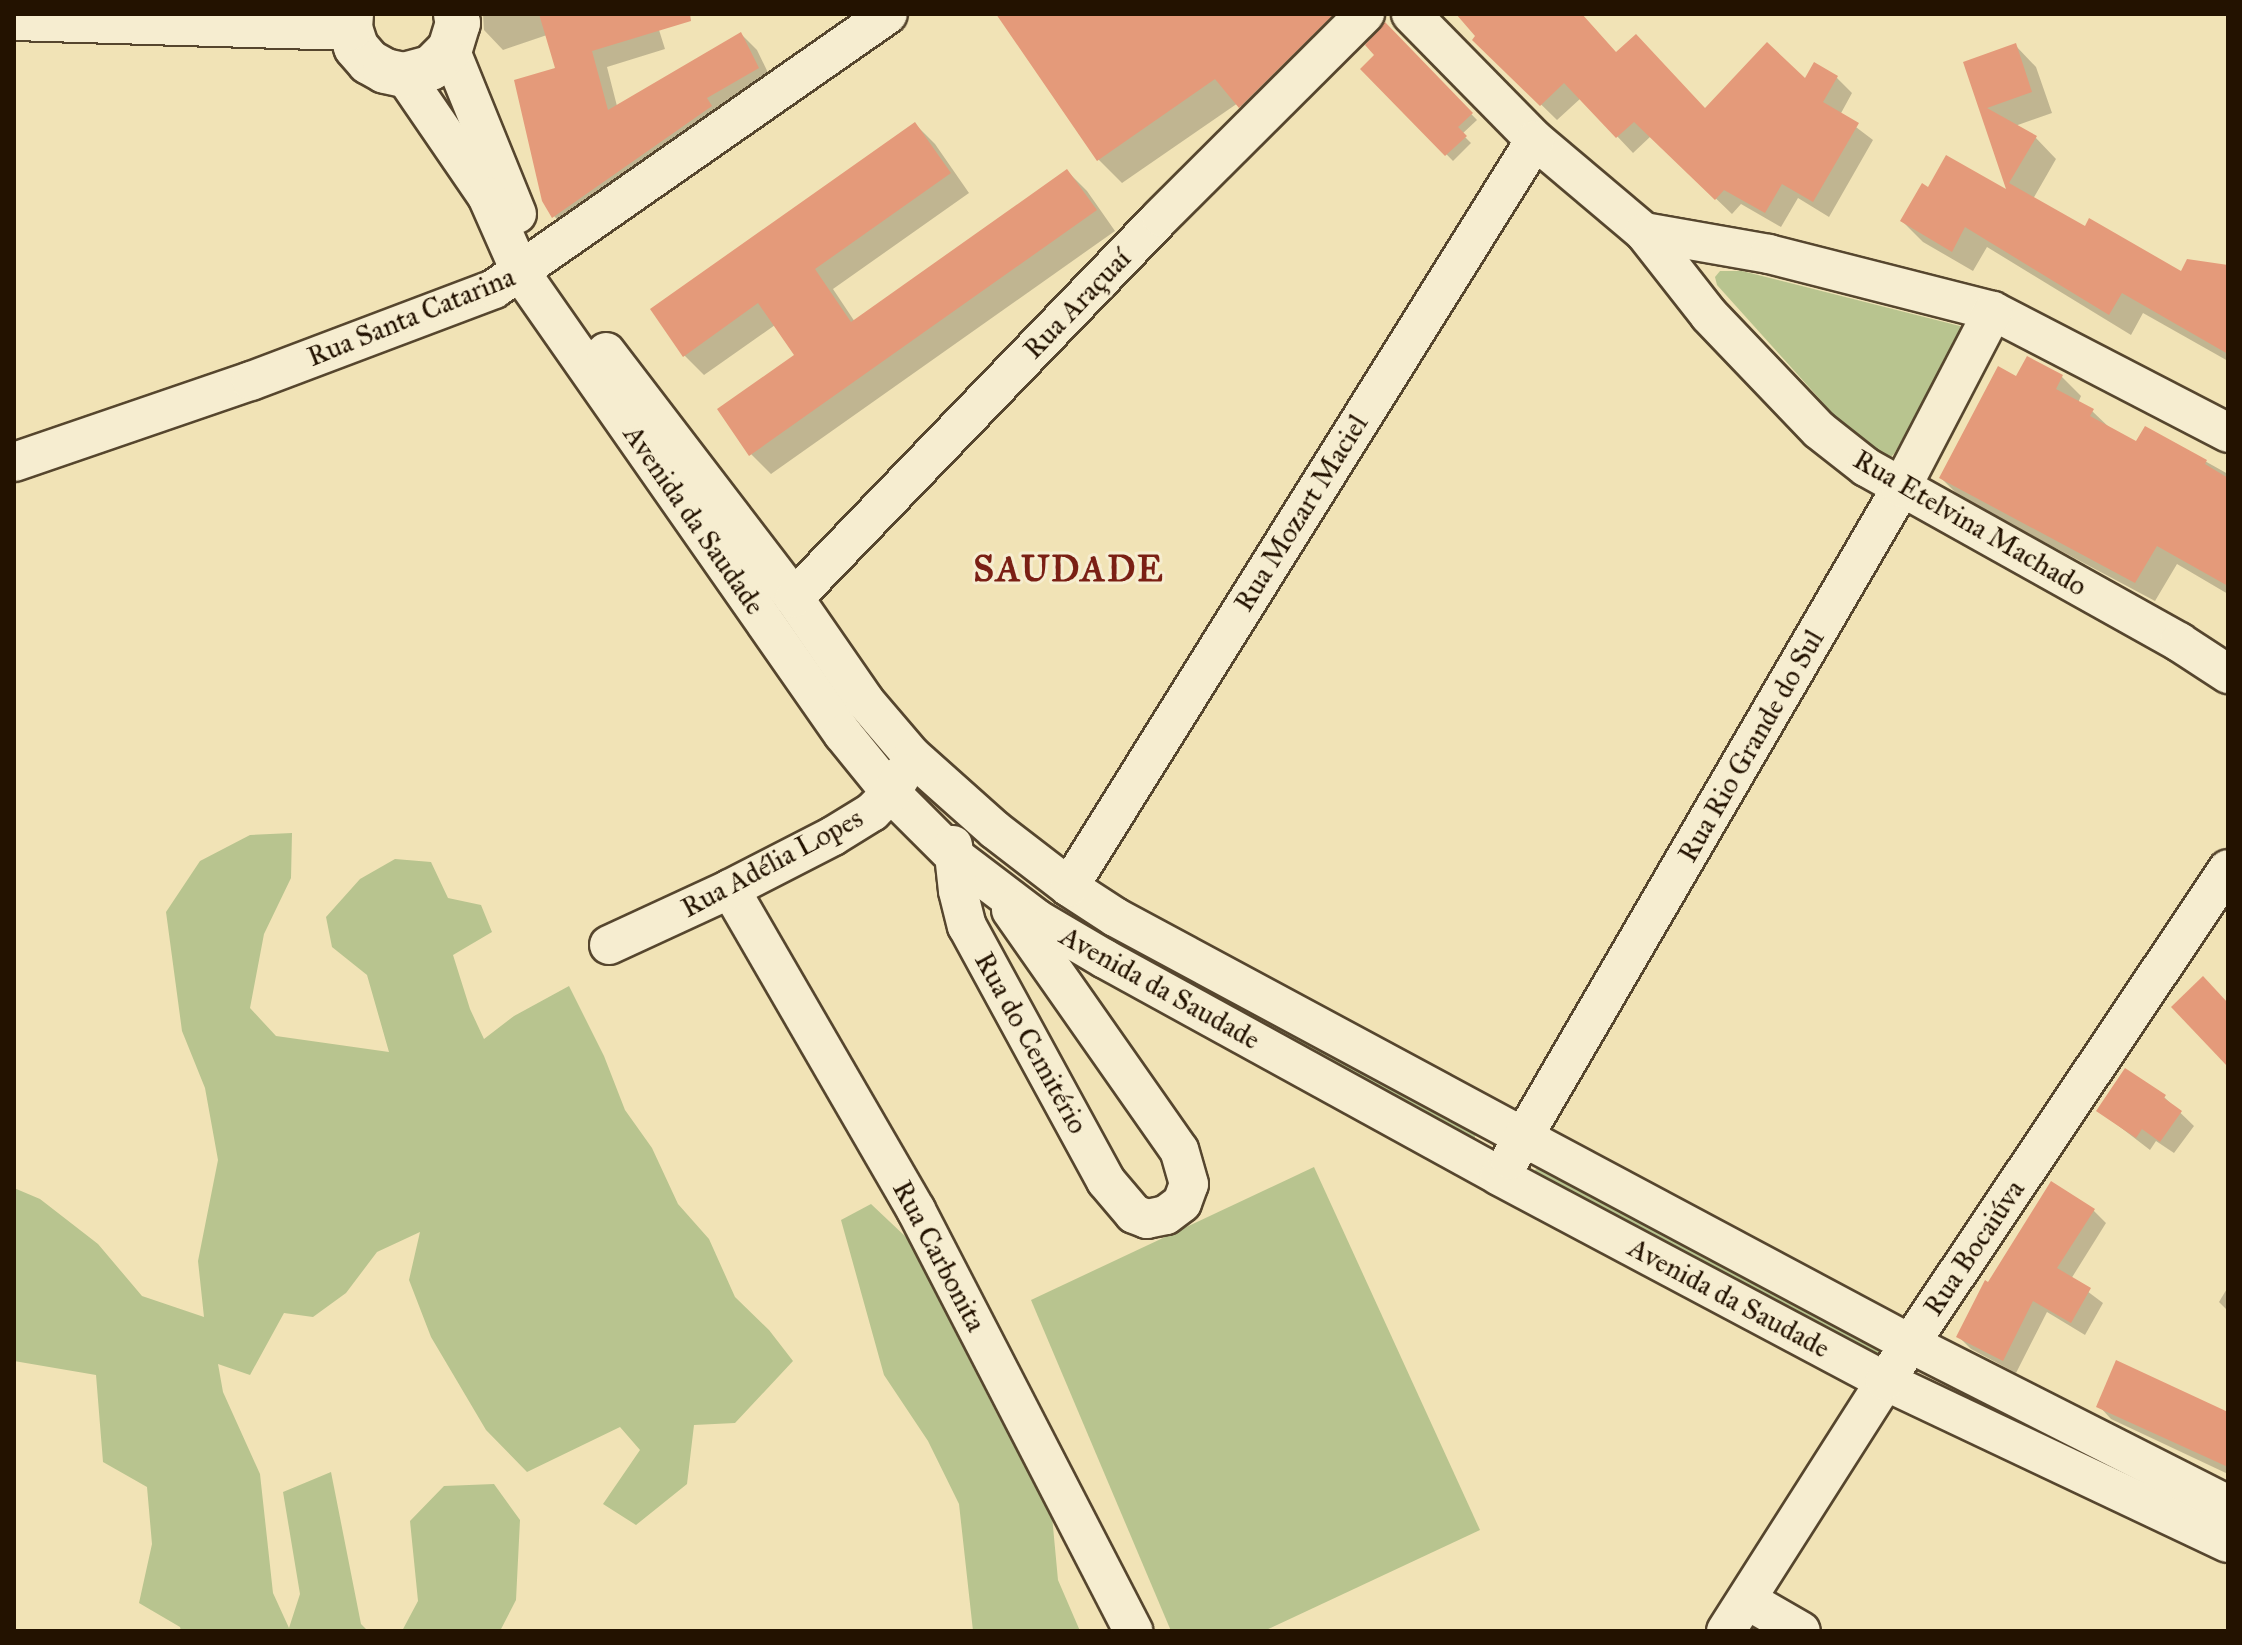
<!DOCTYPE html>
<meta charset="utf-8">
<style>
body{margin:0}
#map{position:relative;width:2242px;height:1645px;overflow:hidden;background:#f1e3b6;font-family:"IM FELL Great Primer",serif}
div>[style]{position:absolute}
.green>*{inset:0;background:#b8c48f}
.shadow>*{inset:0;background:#0003}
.building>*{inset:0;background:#e49a7a}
.roads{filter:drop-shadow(2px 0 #56462e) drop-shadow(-2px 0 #56462e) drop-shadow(0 2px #56462e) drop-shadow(0 -2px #56462e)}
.street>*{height:38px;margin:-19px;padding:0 19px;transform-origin:19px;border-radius:19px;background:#f6edd0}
.secondary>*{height:44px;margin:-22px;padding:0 22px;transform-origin:22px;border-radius:22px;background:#f6edd0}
span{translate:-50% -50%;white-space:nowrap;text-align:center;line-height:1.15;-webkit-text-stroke:6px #f6edd0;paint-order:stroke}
.street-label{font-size:28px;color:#231200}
.district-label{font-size:36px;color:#7a1f14;font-weight:700;letter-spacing:2px}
.frame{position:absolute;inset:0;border:16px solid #231200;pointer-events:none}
</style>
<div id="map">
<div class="green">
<div style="clip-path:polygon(1720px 271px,1742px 271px,1960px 326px,1959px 339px,1894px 454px,1887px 460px,1863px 447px,1717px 285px,1715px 277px)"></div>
<div style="clip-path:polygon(292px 833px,291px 878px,264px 934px,250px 1008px,276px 1036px,389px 1052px,367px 975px,332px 947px,326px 917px,360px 879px,395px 859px,431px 862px,448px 898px,481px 905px,492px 932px,453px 955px,470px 1009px,484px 1039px,514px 1016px,569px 986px,604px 1056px,625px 1110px,652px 1148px,678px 1204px,709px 1239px,735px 1297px,769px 1330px,793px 1361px,735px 1423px,694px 1425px,687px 1484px,636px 1525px,603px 1504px,640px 1450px,620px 1427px,527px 1472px,486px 1430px,431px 1337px,409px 1280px,420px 1232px,377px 1252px,346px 1293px,313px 1317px,284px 1313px,250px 1375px,218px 1364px,223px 1392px,260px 1474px,273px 1593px,289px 1628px,300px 1594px,283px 1492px,331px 1472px,361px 1624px,368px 1631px,181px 1631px,180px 1627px,139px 1603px,152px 1544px,147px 1487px,103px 1462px,96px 1375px,14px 1361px,14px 1188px,40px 1199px,98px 1244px,142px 1296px,204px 1317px,198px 1261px,218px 1160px,205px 1088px,182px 1031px,166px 912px,200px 861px,250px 835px)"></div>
<div style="clip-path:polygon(1077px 913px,1475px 1132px,1475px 1139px,1472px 1142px,1075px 924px)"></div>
<div style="clip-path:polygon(1543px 1165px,1882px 1346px,1879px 1354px,1876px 1356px,1535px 1175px,1535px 1170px)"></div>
<div style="clip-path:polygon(1314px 1167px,1480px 1530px,1264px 1631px,1171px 1631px,1031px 1300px)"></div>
<div style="clip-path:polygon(871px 1204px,907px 1238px,996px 1412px,1051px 1505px,1058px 1580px,1080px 1631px,973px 1631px,959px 1504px,928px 1441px,884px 1375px,841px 1220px)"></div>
<div style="clip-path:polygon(494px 1484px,520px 1520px,516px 1600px,500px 1631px,402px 1631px,418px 1601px,410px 1521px,444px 1486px)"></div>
</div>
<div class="shadow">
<div style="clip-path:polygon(483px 14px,654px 14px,665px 49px,607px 67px,617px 106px,741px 34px,757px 50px,774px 85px,570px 233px,554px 216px,557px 70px,547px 35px,503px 50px,484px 30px)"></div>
<div style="clip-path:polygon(998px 14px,1365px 14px,1264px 130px,1238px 103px,1122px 183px,1099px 160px)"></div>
<div style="clip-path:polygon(1459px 14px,1581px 14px,1617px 54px,1706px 110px,1805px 81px,1837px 78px,1852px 93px,1840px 115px,1873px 140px,1829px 217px,1798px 198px,1781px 227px,1741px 204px,1732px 214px,1651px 136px,1633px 153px,1581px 98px,1557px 120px,1475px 40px,1478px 37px)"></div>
<div style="clip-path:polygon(1385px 25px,1477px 120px,1462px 134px,1471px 143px,1453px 161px,1363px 69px,1377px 55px)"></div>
<div style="clip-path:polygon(2015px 45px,2036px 67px,2052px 113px,2015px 126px,2035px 137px,2056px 159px,2033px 199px,2085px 228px,2181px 274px,2228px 267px,2228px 361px,2143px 313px,2131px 335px,1987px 247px,1973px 271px,1923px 242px,1902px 221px,1929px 189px,2010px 194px,1965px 63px)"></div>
<div style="clip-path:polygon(915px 124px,935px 144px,969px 193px,833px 289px,855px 322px,1067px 171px,1087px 191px,1115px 231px,771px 474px,751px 454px,797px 355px,775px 325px,704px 375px,684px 355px)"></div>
<div style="clip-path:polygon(2062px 377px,2081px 396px,2078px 403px,2092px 411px,2112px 430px,2137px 444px,2146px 428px,2228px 474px,2228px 594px,2177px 564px,2155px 601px,1960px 497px,1941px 478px,2017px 379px)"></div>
<div style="clip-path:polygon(2164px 1097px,2194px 1126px,2174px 1153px,2156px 1141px,2150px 1150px,2098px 1110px)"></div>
<div style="clip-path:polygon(2093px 1210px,2106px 1223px,2071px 1279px,2103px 1303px,2085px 1335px,2047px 1312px,2016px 1373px,1971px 1349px,1958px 1336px,1989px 1284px)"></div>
<div style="clip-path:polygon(2228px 1287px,2228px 1311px,2219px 1302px)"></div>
<div style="clip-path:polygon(2099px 1406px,2228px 1423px,2228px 1474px,2111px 1419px)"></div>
</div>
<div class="building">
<div style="clip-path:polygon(539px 14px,690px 14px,691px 21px,592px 51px,608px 110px,741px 32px,759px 68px,707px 98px,712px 106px,552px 218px,542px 201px,514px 80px,555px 68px)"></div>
<div style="clip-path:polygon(996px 14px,1334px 14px,1239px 108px,1215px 79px,1097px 161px)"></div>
<div style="clip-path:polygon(1456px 14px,1582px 14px,1616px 52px,1636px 34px,1705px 108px,1767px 42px,1805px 78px,1814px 62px,1838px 76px,1823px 102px,1859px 123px,1813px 202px,1782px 184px,1765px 213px,1724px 190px,1715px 200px,1634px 122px,1616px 138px,1564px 83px,1540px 106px,1472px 40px,1475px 36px)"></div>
<div style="clip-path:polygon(1385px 22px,1473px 113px,1458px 127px,1467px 136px,1445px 156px,1360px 69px,1374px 55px,1365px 45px)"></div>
<div style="clip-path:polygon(2016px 43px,2032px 92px,1987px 108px,2037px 136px,2009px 183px,2085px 226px,2089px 218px,2181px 271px,2187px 259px,2228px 265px,2228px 354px,2122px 293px,2109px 315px,1965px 227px,1952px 252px,1900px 221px,1922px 183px,1928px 187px,1946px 155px,2006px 189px,1963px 62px)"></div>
<div style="clip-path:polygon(915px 122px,951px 173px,815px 269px,851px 322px,1067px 169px,1097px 210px,749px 456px,717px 409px,794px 355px,758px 303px,683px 357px,650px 309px)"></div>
<div style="clip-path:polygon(2027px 356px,2063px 375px,2056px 389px,2094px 409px,2090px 416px,2136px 441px,2145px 426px,2207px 460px,2205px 464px,2228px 478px,2228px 586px,2157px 546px,2135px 583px,1939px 478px,1998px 366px,2016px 376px)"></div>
<div style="clip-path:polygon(2203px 976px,2228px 1003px,2228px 1067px,2171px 1007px)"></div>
<div style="clip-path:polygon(2125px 1068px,2166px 1095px,2164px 1098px,2182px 1111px,2160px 1142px,2142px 1129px,2136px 1138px,2096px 1111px)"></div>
<div style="clip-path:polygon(2051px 1181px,2095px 1209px,2057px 1268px,2091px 1288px,2071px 1323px,2033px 1301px,2003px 1361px,1956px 1337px,1985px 1280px,1988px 1282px)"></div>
<div style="clip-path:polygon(2116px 1360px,2228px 1412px,2228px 1467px,2096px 1407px)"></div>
</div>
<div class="roads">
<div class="street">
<div style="left:1411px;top:14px;width:177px;rotate:45.5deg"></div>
<div style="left:1535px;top:140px;width:143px;rotate:40.2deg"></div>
<div style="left:1644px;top:232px;width:105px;rotate:51.9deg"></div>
<div style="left:1709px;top:315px;width:159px;rotate:46.3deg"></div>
<div style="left:1819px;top:430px;width:60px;rotate:38.2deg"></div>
<div style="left:1866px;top:467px;width:359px;rotate:29.2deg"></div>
<div style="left:2179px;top:642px;width:59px;rotate:33.1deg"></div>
<div style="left:450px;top:49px;width:178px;rotate:67.9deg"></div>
<div style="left:404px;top:75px;width:147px;rotate:55.6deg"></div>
<div style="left:487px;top:196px;width:84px;rotate:66.2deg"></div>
<div style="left:521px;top:273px;width:562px;rotate:55.07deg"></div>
<div style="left:843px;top:734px;width:76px;rotate:50.9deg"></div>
<div style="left:891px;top:793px;width:89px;rotate:45deg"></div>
<div style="left:954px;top:856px;width:104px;rotate:37.2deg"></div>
<div style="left:1037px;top:919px;width:79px;rotate:30.5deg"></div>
<div style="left:1105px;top:959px;width:450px;rotate:28.8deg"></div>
<div style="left:1499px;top:1176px;width:437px;rotate:28deg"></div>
<div style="left:1885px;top:1381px;width:379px;rotate:25.3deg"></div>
<div style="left:1644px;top:232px;width:127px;rotate:10deg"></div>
<div style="left:1769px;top:254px;width:231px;rotate:14.3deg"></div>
<div style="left:1993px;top:311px;width:265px;rotate:27.4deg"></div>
<div style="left:606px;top:352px;width:310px;rotate:52.6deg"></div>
<div style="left:794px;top:598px;width:125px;rotate:55.4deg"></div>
<div style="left:865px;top:701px;width:72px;rotate:49.5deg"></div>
<div style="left:912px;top:756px;width:111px;rotate:41.7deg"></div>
<div style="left:995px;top:830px;width:93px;rotate:37.6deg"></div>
<div style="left:1069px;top:887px;width:55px;rotate:33.1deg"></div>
<div style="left:1115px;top:917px;width:464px;rotate:28.3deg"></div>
<div style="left:1523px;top:1137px;width:440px;rotate:28.1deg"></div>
<div style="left:1911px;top:1344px;width:356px;rotate:26.9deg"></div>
<div style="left:14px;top:462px;width:250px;rotate:-18.9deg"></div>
<div style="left:251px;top:381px;width:260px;rotate:-20.7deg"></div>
<div style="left:494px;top:289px;width:480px;rotate:-34.9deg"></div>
<div style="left:794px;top:598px;width:529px;rotate:-46.07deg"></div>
<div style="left:1161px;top:217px;width:288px;rotate:-44.9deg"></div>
<div style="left:953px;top:845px;width:46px;rotate:83.8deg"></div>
<div style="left:958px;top:891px;width:36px;rotate:76deg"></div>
<div style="left:967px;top:926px;width:290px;rotate:61.4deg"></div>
<div style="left:1106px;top:1181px;width:43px;rotate:49.7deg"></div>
<div style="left:1134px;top:1214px;width:14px;rotate:21deg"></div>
<div style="left:1147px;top:1219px;width:19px;rotate:-12deg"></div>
<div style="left:1166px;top:1215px;width:20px;rotate:-37deg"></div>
<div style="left:1182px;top:1203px;width:20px;rotate:-70deg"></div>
<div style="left:1189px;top:1184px;width:35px;rotate:-106deg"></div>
<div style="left:1179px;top:1150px;width:293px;rotate:-125deg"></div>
<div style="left:1069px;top:887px;width:880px;rotate:-58.04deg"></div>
<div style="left:730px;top:889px;width:371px;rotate:59.9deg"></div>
<div style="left:916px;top:1210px;width:474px;rotate:62.7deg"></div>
<div style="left:609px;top:945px;width:133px;rotate:-24.8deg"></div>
<div style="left:730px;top:889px;width:116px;rotate:-27.2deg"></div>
<div style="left:833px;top:836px;width:46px;rotate:-31.6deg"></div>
<div style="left:872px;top:812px;width:27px;rotate:-45deg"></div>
<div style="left:891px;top:793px;width:23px;rotate:-59deg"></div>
<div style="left:1510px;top:1160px;width:777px;rotate:-59.81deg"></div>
<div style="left:1901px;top:488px;width:199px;rotate:-62.5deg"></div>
<div style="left:1747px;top:1600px;width:62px;rotate:29.9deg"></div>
<div style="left:1726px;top:1631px;width:296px;rotate:-57.5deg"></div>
<div style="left:1885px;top:1381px;width:616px;rotate:-56.18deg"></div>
</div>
<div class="secondary">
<div style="left:351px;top:14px;width:14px;rotate:94deg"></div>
<div style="left:350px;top:28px;width:20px;rotate:72deg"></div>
<div style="left:356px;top:47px;width:20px;rotate:49deg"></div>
<div style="left:369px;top:62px;width:18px;rotate:29deg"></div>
<div style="left:385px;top:71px;width:19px;rotate:12deg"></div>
<div style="left:404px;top:75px;width:28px;rotate:-15deg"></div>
<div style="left:431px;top:68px;width:27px;rotate:-45deg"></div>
<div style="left:450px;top:49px;width:27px;rotate:-73deg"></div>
<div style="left:458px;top:23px;width:9px;rotate:-103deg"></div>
<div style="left:14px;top:18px;width:336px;rotate:1.7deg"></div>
</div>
</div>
<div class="street-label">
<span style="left:1077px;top:304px;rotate:-46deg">Rua Araçuaí</span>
<span style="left:411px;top:317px;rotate:-22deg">Rua Santa Catarina</span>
<span style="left:1301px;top:513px;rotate:-58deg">Rua Mozart Maciel</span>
<span style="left:694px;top:520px;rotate:55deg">Avenida da Saudade</span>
<span style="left:1970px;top:523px;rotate:30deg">Rua Etelvina Machado</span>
<span style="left:1751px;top:746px;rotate:-60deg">Rua Rio Grande do Sul</span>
<span style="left:772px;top:863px;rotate:-28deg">Rua Adélia Lopes</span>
<span style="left:1160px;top:988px;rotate:29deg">Avenida da Saudade</span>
<span style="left:1031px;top:1043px;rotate:61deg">Rua do Cemitério</span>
<span style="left:1974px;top:1248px;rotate:-56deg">Rua Bocaiúva</span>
<span style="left:939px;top:1256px;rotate:62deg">Rua Carbonita</span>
<span style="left:1729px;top:1298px;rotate:28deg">Avenida da Saudade</span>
</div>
<div class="district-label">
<span style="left:1069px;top:570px">SAUDADE</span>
</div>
<div class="frame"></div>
</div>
